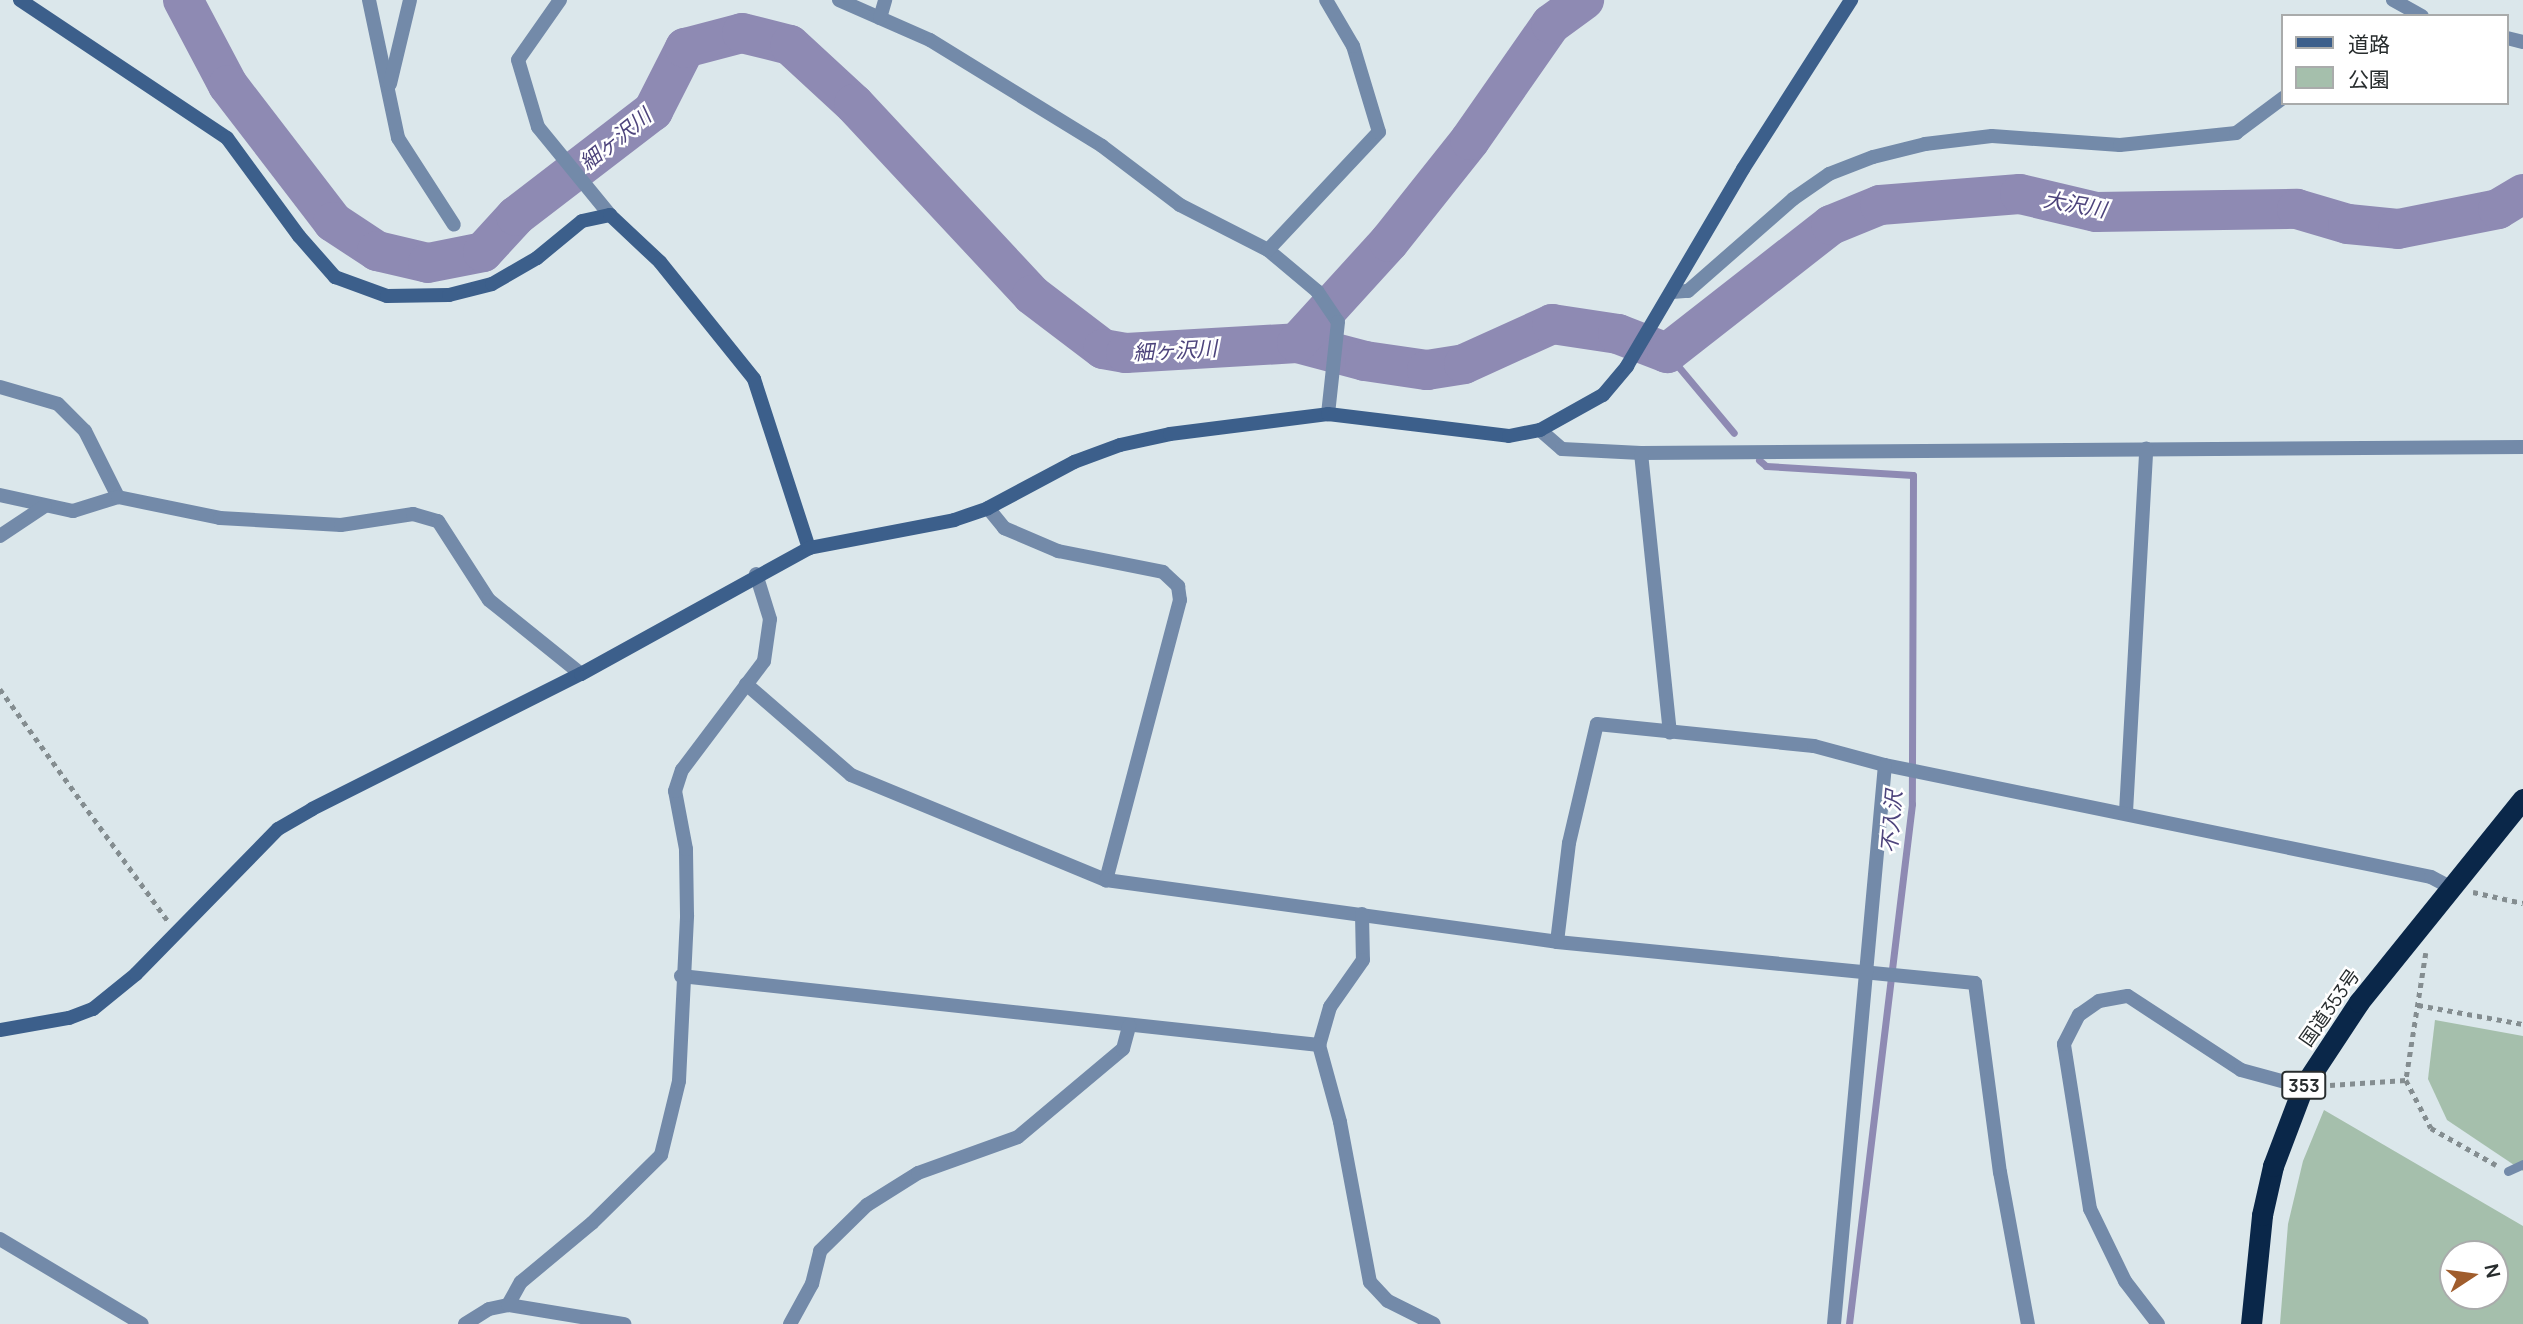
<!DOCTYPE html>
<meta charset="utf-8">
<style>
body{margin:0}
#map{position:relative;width:2523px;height:1324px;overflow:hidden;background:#dbe7eb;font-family:Manrope,"Noto Sans JP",sans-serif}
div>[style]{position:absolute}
.green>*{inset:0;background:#a5bfac}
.stream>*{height:7px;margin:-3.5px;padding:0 3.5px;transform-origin:3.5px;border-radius:3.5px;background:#8e8ab3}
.river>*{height:40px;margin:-20px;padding:0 20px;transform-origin:20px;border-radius:20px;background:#8e8ab3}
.path>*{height:4.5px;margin-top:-2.25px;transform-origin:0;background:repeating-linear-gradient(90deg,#848d90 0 5px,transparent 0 10px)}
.lane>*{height:9px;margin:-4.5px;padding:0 4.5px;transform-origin:4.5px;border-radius:4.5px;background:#738aa9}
.street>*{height:14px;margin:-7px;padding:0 7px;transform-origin:7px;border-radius:7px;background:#738aa9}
.secondary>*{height:14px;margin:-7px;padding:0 7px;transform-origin:7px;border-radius:7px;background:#3c5f8b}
.highway>*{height:21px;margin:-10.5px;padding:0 10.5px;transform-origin:10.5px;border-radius:10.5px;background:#0a2749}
span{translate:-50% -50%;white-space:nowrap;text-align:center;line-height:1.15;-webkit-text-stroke:5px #fff;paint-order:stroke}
.shield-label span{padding:2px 5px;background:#fff;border:2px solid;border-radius:5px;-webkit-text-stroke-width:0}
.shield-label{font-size:18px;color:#282d2e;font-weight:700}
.street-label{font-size:19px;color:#282d2e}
.water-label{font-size:21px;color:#4d447c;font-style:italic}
.legend{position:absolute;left:2281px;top:14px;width:228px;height:91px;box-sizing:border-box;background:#fff;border:2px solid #a9abab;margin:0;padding:9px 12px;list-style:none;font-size:21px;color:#282d2e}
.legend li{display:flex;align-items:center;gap:14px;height:35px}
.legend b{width:35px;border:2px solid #a9abab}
.north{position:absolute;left:2439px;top:1240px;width:70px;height:70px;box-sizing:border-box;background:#fff;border:2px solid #a9abab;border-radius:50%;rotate:77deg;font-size:19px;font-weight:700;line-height:28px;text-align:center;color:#282d2e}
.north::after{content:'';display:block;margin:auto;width:24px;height:32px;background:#a05d2d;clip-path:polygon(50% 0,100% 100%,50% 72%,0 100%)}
</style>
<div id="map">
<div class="green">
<div style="clip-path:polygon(2435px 1020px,2523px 1036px,2523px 1171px,2447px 1120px,2428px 1079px)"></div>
<div style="clip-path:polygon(evenodd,2324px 1110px,2523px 1226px,2523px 1324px,2280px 1324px,2288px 1224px,2303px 1161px,2324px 1110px,2453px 1254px,2495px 1254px,2495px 1296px,2453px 1296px,2453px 1254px)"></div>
</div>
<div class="stream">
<div style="left:1667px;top:353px;width:104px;rotate:50.1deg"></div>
<div style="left:1759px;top:460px;width:9px;rotate:41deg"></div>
<div style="left:1766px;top:466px;width:147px;rotate:3.5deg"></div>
<div style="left:1913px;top:475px;width:329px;rotate:90.2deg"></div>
<div style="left:1912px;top:804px;width:524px;rotate:96.91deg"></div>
</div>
<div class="river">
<div style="left:183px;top:0;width:96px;rotate:62.1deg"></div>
<div style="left:228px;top:85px;width:173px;rotate:52.5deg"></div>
<div style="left:333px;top:222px;width:53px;rotate:33.4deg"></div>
<div style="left:377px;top:251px;width:52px;rotate:13.2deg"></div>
<div style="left:428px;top:263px;width:56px;rotate:-11.3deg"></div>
<div style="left:483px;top:252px;width:49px;rotate:-47.5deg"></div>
<div style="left:516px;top:216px;width:173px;rotate:-37.5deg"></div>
<div style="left:653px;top:111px;width:71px;rotate:-63.1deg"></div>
<div style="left:685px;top:48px;width:59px;rotate:-14.7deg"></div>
<div style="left:742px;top:33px;width:49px;rotate:14deg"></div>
<div style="left:790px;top:45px;width:87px;rotate:42.7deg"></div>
<div style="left:854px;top:104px;width:261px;rotate:47deg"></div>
<div style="left:1032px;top:295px;width:89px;rotate:37.3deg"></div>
<div style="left:1103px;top:349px;width:23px;rotate:10deg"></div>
<div style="left:1126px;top:353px;width:171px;rotate:-3.3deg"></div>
<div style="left:1297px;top:343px;width:70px;rotate:14.8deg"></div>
<div style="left:1365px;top:361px;width:63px;rotate:8.3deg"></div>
<div style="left:1427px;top:370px;width:37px;rotate:-9deg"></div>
<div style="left:1464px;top:364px;width:97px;rotate:-24.4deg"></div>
<div style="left:1552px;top:324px;width:67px;rotate:8.6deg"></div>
<div style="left:1618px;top:334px;width:53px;rotate:21.2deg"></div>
<div style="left:1667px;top:353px;width:208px;rotate:-38deg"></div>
<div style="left:1831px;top:225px;width:53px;rotate:-22.2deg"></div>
<div style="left:1880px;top:205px;width:140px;rotate:-4.5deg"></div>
<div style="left:2020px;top:194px;width:78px;rotate:13.3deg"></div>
<div style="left:2096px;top:212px;width:201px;rotate:-0.9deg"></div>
<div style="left:2297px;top:209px;width:53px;rotate:16.4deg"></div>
<div style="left:2348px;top:224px;width:50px;rotate:5.7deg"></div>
<div style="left:2398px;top:229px;width:102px;rotate:-11.3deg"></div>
<div style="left:2498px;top:209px;width:29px;rotate:-31deg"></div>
<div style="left:1297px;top:343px;width:137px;rotate:-47.7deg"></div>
<div style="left:1389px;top:242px;width:130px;rotate:-51.5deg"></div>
<div style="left:1470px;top:140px;width:141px;rotate:-55.1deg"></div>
<div style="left:1551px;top:24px;width:41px;rotate:-36deg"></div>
</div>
<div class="path">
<div style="left:0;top:689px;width:286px;rotate:54.1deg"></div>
<div style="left:2473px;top:892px;width:51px;rotate:12.4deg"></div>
<div style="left:2426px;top:953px;width:129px;rotate:98.9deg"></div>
<div style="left:2406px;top:1080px;width:54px;rotate:62.5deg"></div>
<div style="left:2431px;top:1128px;width:75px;rotate:29.6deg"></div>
<div style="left:2418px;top:1005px;width:107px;rotate:10.3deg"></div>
<div style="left:2330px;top:1085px;width:76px;rotate:-3.8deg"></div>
</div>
<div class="lane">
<div style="left:2508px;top:1171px;width:17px;rotate:-25deg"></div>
</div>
<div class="street">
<div style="left:369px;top:0;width:141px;rotate:78.1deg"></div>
<div style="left:398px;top:138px;width:103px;rotate:57.2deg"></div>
<div style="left:560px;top:0;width:73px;rotate:125deg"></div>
<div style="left:518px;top:60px;width:70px;rotate:73.4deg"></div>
<div style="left:538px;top:127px;width:114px;rotate:50.7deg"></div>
<div style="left:839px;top:0;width:99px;rotate:23.7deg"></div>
<div style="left:930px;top:40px;width:202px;rotate:31.6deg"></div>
<div style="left:1102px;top:146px;width:98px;rotate:37.1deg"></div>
<div style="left:1180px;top:205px;width:99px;rotate:27.1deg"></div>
<div style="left:1268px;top:250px;width:64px;rotate:39.9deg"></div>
<div style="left:1317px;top:291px;width:37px;rotate:56deg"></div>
<div style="left:1338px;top:322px;width:93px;rotate:96.2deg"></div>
<div style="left:2393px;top:0;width:33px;rotate:29deg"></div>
<div style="left:880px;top:18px;width:19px;rotate:-74deg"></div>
<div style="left:2507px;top:38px;width:16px;rotate:14deg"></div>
<div style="left:390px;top:84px;width:86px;rotate:-76.6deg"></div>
<div style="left:1268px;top:250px;width:162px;rotate:-46.8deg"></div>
<div style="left:1379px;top:132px;width:90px;rotate:-106.8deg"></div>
<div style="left:1353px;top:46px;width:53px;rotate:-120.4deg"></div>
<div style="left:1672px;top:292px;width:16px;rotate:-4deg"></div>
<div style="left:1688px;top:291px;width:140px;rotate:-41.2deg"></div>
<div style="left:1793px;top:199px;width:44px;rotate:-34.8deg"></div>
<div style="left:1829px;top:174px;width:47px;rotate:-21.1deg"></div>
<div style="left:1873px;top:157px;width:54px;rotate:-14deg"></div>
<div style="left:1925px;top:144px;width:67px;rotate:-6.8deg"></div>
<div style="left:1992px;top:136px;width:128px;rotate:4deg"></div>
<div style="left:2120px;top:145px;width:117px;rotate:-5.9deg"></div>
<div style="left:2236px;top:133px;width:59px;rotate:-36.7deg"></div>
<div style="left:0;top:387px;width:60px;rotate:16.3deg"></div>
<div style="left:58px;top:404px;width:38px;rotate:45deg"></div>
<div style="left:85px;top:431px;width:74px;rotate:63.4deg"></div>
<div style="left:1540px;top:430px;width:29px;rotate:41deg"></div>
<div style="left:1562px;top:449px;width:79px;rotate:2.9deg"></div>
<div style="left:1641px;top:453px;width:882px;rotate:-0.39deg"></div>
<div style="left:1641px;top:453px;width:281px;rotate:84.1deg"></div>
<div style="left:0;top:495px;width:75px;rotate:12.4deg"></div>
<div style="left:73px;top:511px;width:47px;rotate:-17.3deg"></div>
<div style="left:118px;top:497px;width:104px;rotate:11.6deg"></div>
<div style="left:220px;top:518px;width:121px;rotate:3.3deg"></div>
<div style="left:341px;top:525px;width:73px;rotate:-8.7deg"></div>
<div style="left:413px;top:514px;width:26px;rotate:16deg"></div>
<div style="left:438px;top:521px;width:94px;rotate:57.2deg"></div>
<div style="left:489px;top:600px;width:118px;rotate:38.8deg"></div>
<div style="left:988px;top:508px;width:26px;rotate:51deg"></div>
<div style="left:1004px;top:528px;width:59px;rotate:23.1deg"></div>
<div style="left:1058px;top:551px;width:107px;rotate:11.3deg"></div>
<div style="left:1163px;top:572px;width:21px;rotate:43deg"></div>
<div style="left:1178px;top:586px;width:14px;rotate:82deg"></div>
<div style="left:1180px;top:600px;width:290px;rotate:104.8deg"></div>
<div style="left:0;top:536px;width:54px;rotate:-33.7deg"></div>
<div style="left:746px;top:684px;width:139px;rotate:40.9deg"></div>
<div style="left:851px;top:775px;width:276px;rotate:22.4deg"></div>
<div style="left:1106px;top:880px;width:455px;rotate:7.8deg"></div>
<div style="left:1557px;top:942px;width:420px;rotate:5.6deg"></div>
<div style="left:1975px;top:983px;width:191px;rotate:82.5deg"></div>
<div style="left:2000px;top:1172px;width:155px;rotate:79.6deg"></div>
<div style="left:2126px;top:812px;width:364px;rotate:-86.8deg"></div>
<div style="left:1362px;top:914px;width:46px;rotate:88.8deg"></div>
<div style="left:1363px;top:960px;width:57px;rotate:125.1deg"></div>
<div style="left:1330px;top:1007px;width:40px;rotate:106deg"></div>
<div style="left:1319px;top:1045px;width:80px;rotate:74.7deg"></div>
<div style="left:1340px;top:1122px;width:163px;rotate:79.4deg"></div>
<div style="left:1370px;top:1282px;width:26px;rotate:47deg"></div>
<div style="left:1388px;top:1301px;width:51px;rotate:26.6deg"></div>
<div style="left:1557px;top:942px;width:100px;rotate:-83.1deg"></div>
<div style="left:1569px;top:843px;width:122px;rotate:-76.8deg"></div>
<div style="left:1597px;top:724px;width:218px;rotate:5.8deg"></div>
<div style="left:1814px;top:746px;width:73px;rotate:15deg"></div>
<div style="left:1885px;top:765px;width:557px;rotate:11.59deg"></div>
<div style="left:2431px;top:877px;width:24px;rotate:28deg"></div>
<div style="left:681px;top:976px;width:642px;rotate:6.17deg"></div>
<div style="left:0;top:1239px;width:165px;rotate:30.9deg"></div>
<div style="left:508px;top:1305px;width:26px;rotate:-61deg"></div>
<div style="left:521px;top:1282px;width:92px;rotate:-39.7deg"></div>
<div style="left:592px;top:1223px;width:97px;rotate:-44.6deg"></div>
<div style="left:661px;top:1155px;width:76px;rotate:-76.3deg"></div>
<div style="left:679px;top:1081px;width:166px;rotate:-87.2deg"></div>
<div style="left:687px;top:915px;width:66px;rotate:-90.9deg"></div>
<div style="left:686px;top:849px;width:59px;rotate:-100.7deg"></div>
<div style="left:675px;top:791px;width:22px;rotate:-72deg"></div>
<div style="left:682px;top:770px;width:136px;rotate:-53deg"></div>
<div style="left:764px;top:661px;width:42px;rotate:-81.9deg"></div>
<div style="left:770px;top:619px;width:47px;rotate:-107.3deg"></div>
<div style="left:465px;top:1324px;width:28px;rotate:-32deg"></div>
<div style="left:489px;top:1309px;width:19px;rotate:-12deg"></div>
<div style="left:508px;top:1305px;width:118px;rotate:9.3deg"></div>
<div style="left:790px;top:1324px;width:46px;rotate:-61.2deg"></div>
<div style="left:812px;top:1284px;width:34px;rotate:-76deg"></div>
<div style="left:820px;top:1251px;width:66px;rotate:-44.4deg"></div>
<div style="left:867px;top:1205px;width:60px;rotate:-32.1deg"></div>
<div style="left:918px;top:1173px;width:106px;rotate:-19.8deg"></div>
<div style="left:1018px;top:1137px;width:137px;rotate:-40deg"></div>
<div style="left:1123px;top:1049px;width:24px;rotate:-75deg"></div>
<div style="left:1834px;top:1324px;width:561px;rotate:-84.79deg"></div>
<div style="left:2158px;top:1324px;width:54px;rotate:-127.5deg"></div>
<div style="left:2125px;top:1281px;width:80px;rotate:-115.9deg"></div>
<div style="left:2090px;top:1209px;width:167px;rotate:-99deg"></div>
<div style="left:2064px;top:1044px;width:33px;rotate:-63deg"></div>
<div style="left:2079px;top:1015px;width:24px;rotate:-35deg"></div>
<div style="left:2099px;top:1001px;width:29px;rotate:-10deg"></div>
<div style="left:2128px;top:996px;width:135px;rotate:33.2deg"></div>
<div style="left:2241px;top:1070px;width:64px;rotate:15.3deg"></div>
</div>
<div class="secondary">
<div style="left:20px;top:0;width:249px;rotate:33.7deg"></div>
<div style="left:227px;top:138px;width:122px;rotate:53.7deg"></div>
<div style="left:299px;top:236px;width:55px;rotate:48.7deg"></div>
<div style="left:335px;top:277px;width:55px;rotate:20.1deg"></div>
<div style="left:387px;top:296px;width:62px;rotate:-0.9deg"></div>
<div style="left:449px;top:295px;width:44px;rotate:-14.3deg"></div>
<div style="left:492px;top:284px;width:52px;rotate:-30deg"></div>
<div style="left:537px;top:258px;width:58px;rotate:-39.4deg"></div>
<div style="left:582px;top:221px;width:29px;rotate:-12deg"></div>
<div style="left:610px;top:215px;width:69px;rotate:43.2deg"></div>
<div style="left:660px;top:262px;width:150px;rotate:51.2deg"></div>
<div style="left:754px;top:379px;width:178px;rotate:72deg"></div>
<div style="left:0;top:1030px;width:70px;rotate:-9.9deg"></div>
<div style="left:69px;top:1018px;width:26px;rotate:-21deg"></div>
<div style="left:93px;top:1009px;width:55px;rotate:-39.1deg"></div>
<div style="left:136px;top:974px;width:203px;rotate:-45.6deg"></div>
<div style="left:278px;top:829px;width:39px;rotate:-30deg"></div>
<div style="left:312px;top:809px;width:301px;rotate:-26.7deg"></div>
<div style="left:581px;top:674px;width:260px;rotate:-28.9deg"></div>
<div style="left:809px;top:548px;width:148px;rotate:-10.9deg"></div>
<div style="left:954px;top:520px;width:36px;rotate:-19deg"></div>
<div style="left:988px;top:508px;width:98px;rotate:-28.1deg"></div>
<div style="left:1074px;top:462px;width:49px;rotate:-20.3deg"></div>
<div style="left:1120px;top:445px;width:51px;rotate:-12.4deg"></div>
<div style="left:1170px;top:434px;width:159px;rotate:-7.2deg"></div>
<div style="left:1328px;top:414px;width:182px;rotate:6.9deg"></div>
<div style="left:1509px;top:436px;width:32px;rotate:-11deg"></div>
<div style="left:1540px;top:430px;width:72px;rotate:-29.1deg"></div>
<div style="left:1603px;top:395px;width:38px;rotate:-50deg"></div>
<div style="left:1627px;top:366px;width:229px;rotate:-59.5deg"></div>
<div style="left:1743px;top:169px;width:201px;rotate:-57.4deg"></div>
</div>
<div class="highway">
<div style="left:2251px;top:1324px;width:110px;rotate:-84.2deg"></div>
<div style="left:2262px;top:1215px;width:50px;rotate:-77.3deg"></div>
<div style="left:2273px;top:1166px;width:85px;rotate:-69.2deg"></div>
<div style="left:2303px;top:1087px;width:102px;rotate:-56.6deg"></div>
<div style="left:2359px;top:1002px;width:261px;rotate:-51.1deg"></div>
</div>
<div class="shield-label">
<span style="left:2304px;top:1085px">353</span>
</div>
<div class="street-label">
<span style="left:2330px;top:1008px;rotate:-55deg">国道353号</span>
</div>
<div class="water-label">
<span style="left:615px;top:139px;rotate:-39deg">細ヶ沢川</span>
<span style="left:2075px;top:204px;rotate:10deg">大沢川</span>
<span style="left:1175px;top:350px;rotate:-3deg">細ヶ沢川</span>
<span style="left:1891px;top:822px;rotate:-85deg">不入沢</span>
</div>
<ul class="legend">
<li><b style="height:9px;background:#3c5f8b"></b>道路</li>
<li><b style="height:19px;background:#a5bfac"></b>公園</li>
</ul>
<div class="north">N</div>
</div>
